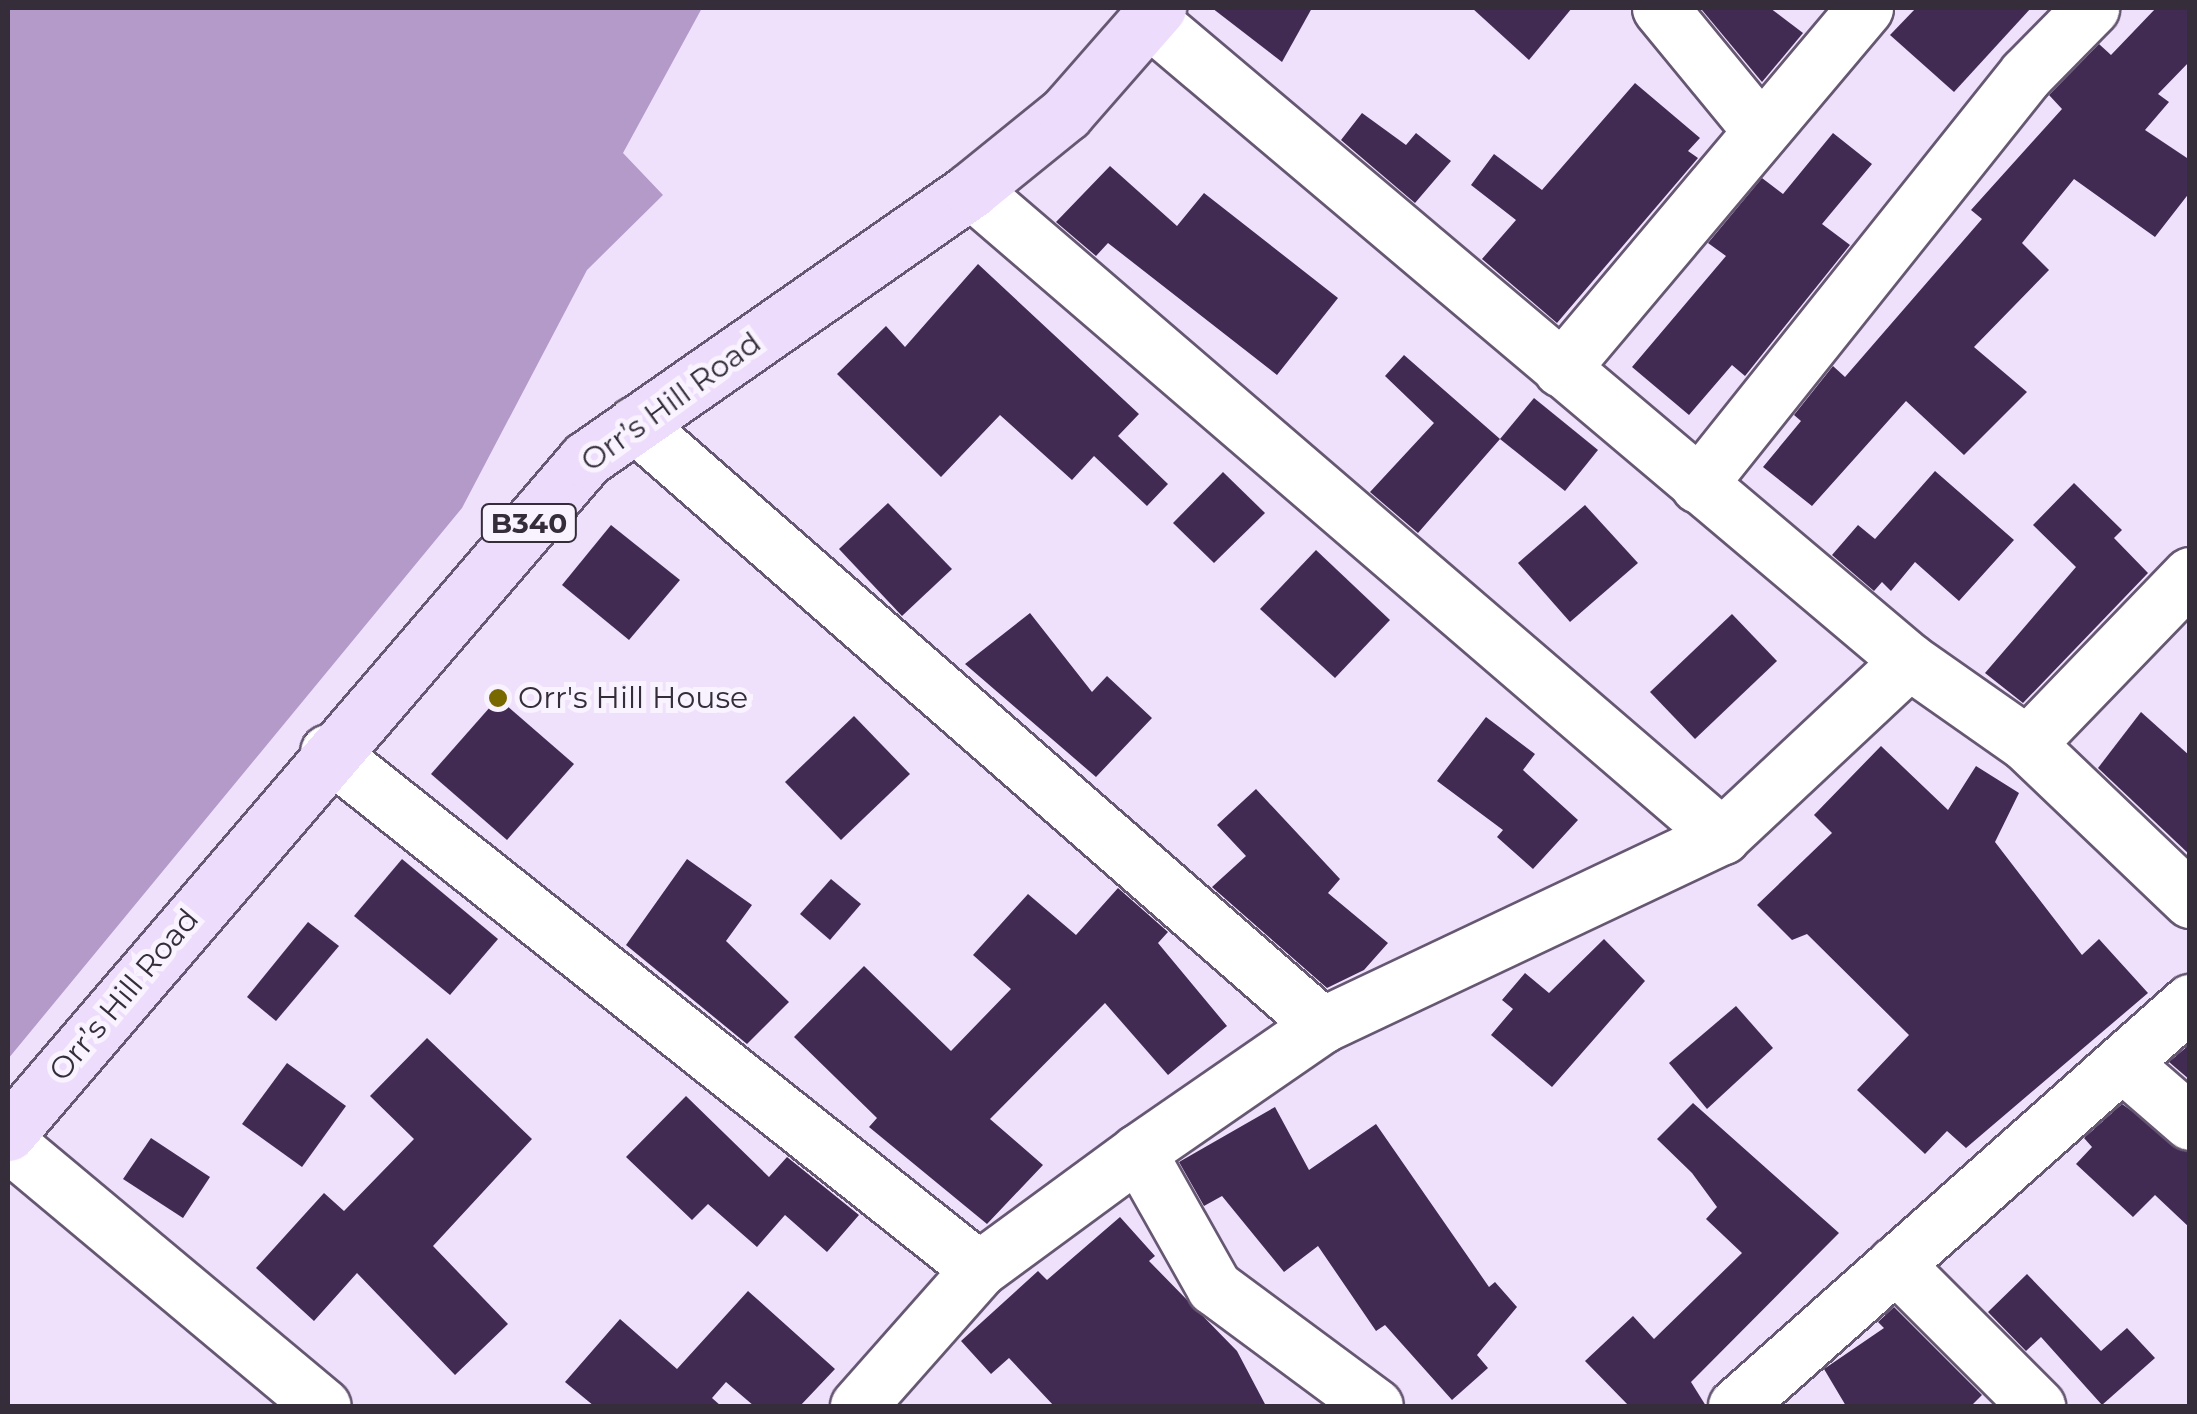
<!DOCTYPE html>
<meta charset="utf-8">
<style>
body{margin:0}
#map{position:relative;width:2197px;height:1414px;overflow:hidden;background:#efe1fb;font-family:Montserrat,sans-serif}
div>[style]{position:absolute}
.forest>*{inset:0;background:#b49ac9}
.building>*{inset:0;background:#422b52}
.roads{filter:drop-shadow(2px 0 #665772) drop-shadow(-2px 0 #665772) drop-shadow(0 2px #665772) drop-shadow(0 -2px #665772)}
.minor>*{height:55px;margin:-27.5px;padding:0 27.5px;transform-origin:27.5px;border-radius:27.5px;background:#fff}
.major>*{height:55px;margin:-27.5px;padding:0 27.5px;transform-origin:27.5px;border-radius:27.5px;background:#eddcfb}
.dots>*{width:28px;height:28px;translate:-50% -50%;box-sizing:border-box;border:5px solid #f9f2ff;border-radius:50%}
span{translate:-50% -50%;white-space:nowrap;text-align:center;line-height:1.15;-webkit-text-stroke:10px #f9f2ff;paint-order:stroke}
.shield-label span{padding:2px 8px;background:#f9f2ff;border:2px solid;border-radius:8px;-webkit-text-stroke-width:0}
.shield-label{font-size:28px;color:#352e3a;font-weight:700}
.street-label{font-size:30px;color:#352e3a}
.poi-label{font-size:30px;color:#352e3a}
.left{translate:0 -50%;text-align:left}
.frame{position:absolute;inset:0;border:10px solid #352e3a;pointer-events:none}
</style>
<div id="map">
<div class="forest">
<div style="clip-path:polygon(8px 8px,702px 8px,623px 153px,663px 195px,587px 270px,462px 508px,8px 1059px)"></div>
</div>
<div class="building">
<div style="clip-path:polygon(1212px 8px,1312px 8px,1282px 62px)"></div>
<div style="clip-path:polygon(1472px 8px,1572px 8px,1529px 60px)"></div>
<div style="clip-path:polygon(1770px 8px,1803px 33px,1762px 82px,1702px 10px)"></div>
<div style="clip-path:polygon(1916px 8px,2031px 8px,1954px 92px,1890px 35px)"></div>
<div style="clip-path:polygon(2156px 8px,2190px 8px,2190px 61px,2158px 94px,2169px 102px,2145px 130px,2190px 160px,2190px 192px,2155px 237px,2074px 179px,2022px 243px,2049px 270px,1974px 347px,2027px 392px,1964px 455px,1906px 401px,1812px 506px,1763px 467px,1801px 421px,1794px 415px,1833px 366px,1845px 377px,1982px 219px,1971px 210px,2062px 109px,2049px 95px,2099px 44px,2111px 55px)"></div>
<div style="clip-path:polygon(1635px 83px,1700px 138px,1688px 151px,1698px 158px,1557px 323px,1482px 259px,1516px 220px,1471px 185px,1494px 154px,1542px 190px)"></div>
<div style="clip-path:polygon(1362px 113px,1406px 145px,1416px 133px,1451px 161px,1415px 203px,1341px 140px)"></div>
<div style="clip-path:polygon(1833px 133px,1872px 164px,1822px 224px,1850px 245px,1745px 376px,1732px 365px,1689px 415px,1632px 367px,1726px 256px,1708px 243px,1762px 178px,1783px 194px)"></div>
<div style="clip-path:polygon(1110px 166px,1177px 226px,1204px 193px,1338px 298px,1277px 375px,1108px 243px,1096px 256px,1056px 222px)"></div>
<div style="clip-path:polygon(978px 264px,1139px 414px,1118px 436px,1168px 484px,1147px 506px,1094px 456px,1072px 480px,1000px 415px,941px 477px,837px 374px,886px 326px,905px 347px)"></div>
<div style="clip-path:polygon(1404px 355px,1500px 439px,1418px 533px,1370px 492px,1434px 423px,1385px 376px)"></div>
<div style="clip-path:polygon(1534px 398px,1598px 450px,1565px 491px,1500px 439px)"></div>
<div style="clip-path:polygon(1935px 471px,2014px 540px,1959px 601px,1915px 562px,1891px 591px,1882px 582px,1874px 591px,1832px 555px,1858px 525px,1875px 539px)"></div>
<div style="clip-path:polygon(1223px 472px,1265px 513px,1214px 563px,1173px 523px)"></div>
<div style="clip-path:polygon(2074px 483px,2122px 530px,2114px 538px,2148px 573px,2023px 703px,1985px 673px,2076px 567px,2033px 525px)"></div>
<div style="clip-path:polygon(888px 503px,952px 569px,902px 616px,839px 549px)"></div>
<div style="clip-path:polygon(1585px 505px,1638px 563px,1570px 622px,1518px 563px)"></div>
<div style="clip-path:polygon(611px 525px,680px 580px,629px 640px,562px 585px)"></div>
<div style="clip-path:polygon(1316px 550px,1390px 620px,1335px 678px,1260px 609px)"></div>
<div style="clip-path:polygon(1030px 613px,1092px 692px,1107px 676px,1152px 718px,1096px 777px,965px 664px)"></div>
<div style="clip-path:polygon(1732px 614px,1777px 661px,1695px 739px,1650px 692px)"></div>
<div style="clip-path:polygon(498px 698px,574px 764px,507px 840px,431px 774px)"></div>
<div style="clip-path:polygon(2141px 712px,2190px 756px,2190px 855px,2098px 768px)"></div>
<div style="clip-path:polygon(854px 716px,910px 774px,841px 840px,785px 782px)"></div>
<div style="clip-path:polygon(1486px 717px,1535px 754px,1523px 770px,1578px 820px,1533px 869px,1497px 837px,1503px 830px,1437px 781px)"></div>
<div style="clip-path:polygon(1881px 746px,1948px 810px,1976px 766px,2019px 793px,1995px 842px,2082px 955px,2099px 939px,2148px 993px,1966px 1148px,1947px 1131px,1925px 1154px,1857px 1090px,1909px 1035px,1807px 934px,1792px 940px,1757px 905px,1832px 833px,1814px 815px)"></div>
<div style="clip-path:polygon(1256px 789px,1340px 879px,1328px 893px,1388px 943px,1364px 970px,1327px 988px,1212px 887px,1246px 856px,1217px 825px)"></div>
<div style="clip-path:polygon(402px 859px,498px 939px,450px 995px,354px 916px)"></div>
<div style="clip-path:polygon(687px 859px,752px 905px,726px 941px,789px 1002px,747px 1044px,626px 945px)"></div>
<div style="clip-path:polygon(831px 879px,861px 904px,830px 940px,800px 914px)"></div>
<div style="clip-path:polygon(1118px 888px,1168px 932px,1158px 943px,1227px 1026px,1168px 1075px,1105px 1003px,990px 1119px,1043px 1165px,987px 1224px,869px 1127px,877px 1118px,794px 1037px,864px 966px,951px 1051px,1011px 989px,973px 955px,1028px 894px,1076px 935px)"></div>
<div style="clip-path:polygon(308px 922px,339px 946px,276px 1021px,247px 997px)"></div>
<div style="clip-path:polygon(1604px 939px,1645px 981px,1552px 1087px,1491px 1035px,1513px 1009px,1502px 1000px,1525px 973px,1549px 993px)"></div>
<div style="clip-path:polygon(1736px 1006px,1773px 1048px,1707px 1109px,1669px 1063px)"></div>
<div style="clip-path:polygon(427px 1038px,532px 1139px,433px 1246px,508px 1324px,455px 1375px,357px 1273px,314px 1321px,256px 1268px,324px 1193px,344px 1211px,414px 1139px,370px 1096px)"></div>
<div style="clip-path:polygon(2190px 1044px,2190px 1080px,2169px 1062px)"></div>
<div style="clip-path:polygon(287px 1063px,346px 1106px,302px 1167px,242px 1124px)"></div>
<div style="clip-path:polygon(686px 1096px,769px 1177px,787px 1157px,859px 1215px,827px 1252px,785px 1215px,757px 1247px,708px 1204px,692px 1220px,626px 1157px)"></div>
<div style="clip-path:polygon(1693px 1103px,1839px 1233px,1691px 1382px,1706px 1406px,1629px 1406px,1585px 1361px,1633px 1316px,1654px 1339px,1742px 1253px,1706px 1219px,1717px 1207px,1692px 1173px,1657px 1139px)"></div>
<div style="clip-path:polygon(2122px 1104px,2190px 1152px,2190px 1228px,2155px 1195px,2133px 1217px,2076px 1164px,2092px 1147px,2084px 1138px)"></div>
<div style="clip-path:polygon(1275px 1107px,1309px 1170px,1376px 1124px,1489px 1287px,1495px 1282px,1517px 1307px,1477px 1355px,1488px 1368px,1452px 1400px,1385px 1325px,1376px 1331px,1318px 1246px,1284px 1272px,1222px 1196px,1204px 1206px,1179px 1162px)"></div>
<div style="clip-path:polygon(151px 1138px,210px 1177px,183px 1218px,123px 1179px)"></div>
<div style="clip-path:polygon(1120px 1217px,1155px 1256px,1149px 1261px,1237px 1351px,1266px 1406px,1054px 1406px,1009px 1358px,991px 1374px,961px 1341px,1038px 1271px,1047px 1280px)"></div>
<div style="clip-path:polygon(2027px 1274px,2101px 1351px,2127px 1328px,2155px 1358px,2102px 1405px,2041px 1337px,2026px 1351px,1988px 1312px)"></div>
<div style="clip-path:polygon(748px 1291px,835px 1369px,800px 1406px,754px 1406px,726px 1382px,712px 1398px,721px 1406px,594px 1406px,565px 1382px,620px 1319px,677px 1369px)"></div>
<div style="clip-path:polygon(1894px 1307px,1982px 1395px,1971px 1406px,1846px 1406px,1824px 1369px,1884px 1328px,1878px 1322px)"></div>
</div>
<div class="roads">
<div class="minor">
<div style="left:1660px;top:8px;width:159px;rotate:50.6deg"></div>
<div style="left:1150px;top:20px;width:993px;rotate:40.18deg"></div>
<div style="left:1909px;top:661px;width:144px;rotate:35.1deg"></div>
<div style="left:2027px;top:744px;width:226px;rotate:43.7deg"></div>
<div style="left:971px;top:190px;width:991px;rotate:40.7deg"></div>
<div style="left:1561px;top:369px;width:472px;rotate:-49.9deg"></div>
<div style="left:635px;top:424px;width:913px;rotate:41.18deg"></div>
<div style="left:1698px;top:485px;width:526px;rotate:-51.41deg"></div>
<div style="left:2026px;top:74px;width:93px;rotate:-45.4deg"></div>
<div style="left:2027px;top:744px;width:235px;rotate:-46deg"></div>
<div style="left:328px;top:752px;width:831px;rotate:38.46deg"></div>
<div style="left:2122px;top:1063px;width:90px;rotate:40.9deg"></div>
<div style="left:8px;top:1143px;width:410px;rotate:39.9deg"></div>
<div style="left:1138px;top:1152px;width:155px;rotate:60.6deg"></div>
<div style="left:1214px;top:1287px;width:200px;rotate:36.5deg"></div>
<div style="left:1895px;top:1264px;width:201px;rotate:45deg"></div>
<div style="left:858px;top:1406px;width:183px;rotate:-48.5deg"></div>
<div style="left:979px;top:1269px;width:197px;rotate:-36.3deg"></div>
<div style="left:1138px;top:1152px;width:224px;rotate:-34.6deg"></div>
<div style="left:1322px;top:1025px;width:442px;rotate:-25.3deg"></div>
<div style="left:1722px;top:836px;width:256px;rotate:-43.1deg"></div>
<div style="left:1736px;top:1406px;width:608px;rotate:-41.66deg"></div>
</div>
<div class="major">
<div style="left:8px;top:1133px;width:888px;rotate:-49.38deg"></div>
<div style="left:586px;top:459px;width:470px;rotate:-34.9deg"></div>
<div style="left:971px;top:190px;width:122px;rotate:-39deg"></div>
<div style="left:1066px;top:113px;width:140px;rotate:-48.8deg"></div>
</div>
</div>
<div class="dots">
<div style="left:498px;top:698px;background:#776800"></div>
</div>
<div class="shield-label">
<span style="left:529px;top:523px">B340</span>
</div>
<div class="street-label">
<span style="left:671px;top:402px;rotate:-36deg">Orr’s Hill Road</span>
<span style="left:124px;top:995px;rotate:-50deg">Orr’s Hill Road</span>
</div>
<div class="poi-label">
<span class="left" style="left:518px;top:698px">Orr's Hill House</span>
</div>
<div class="frame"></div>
</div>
